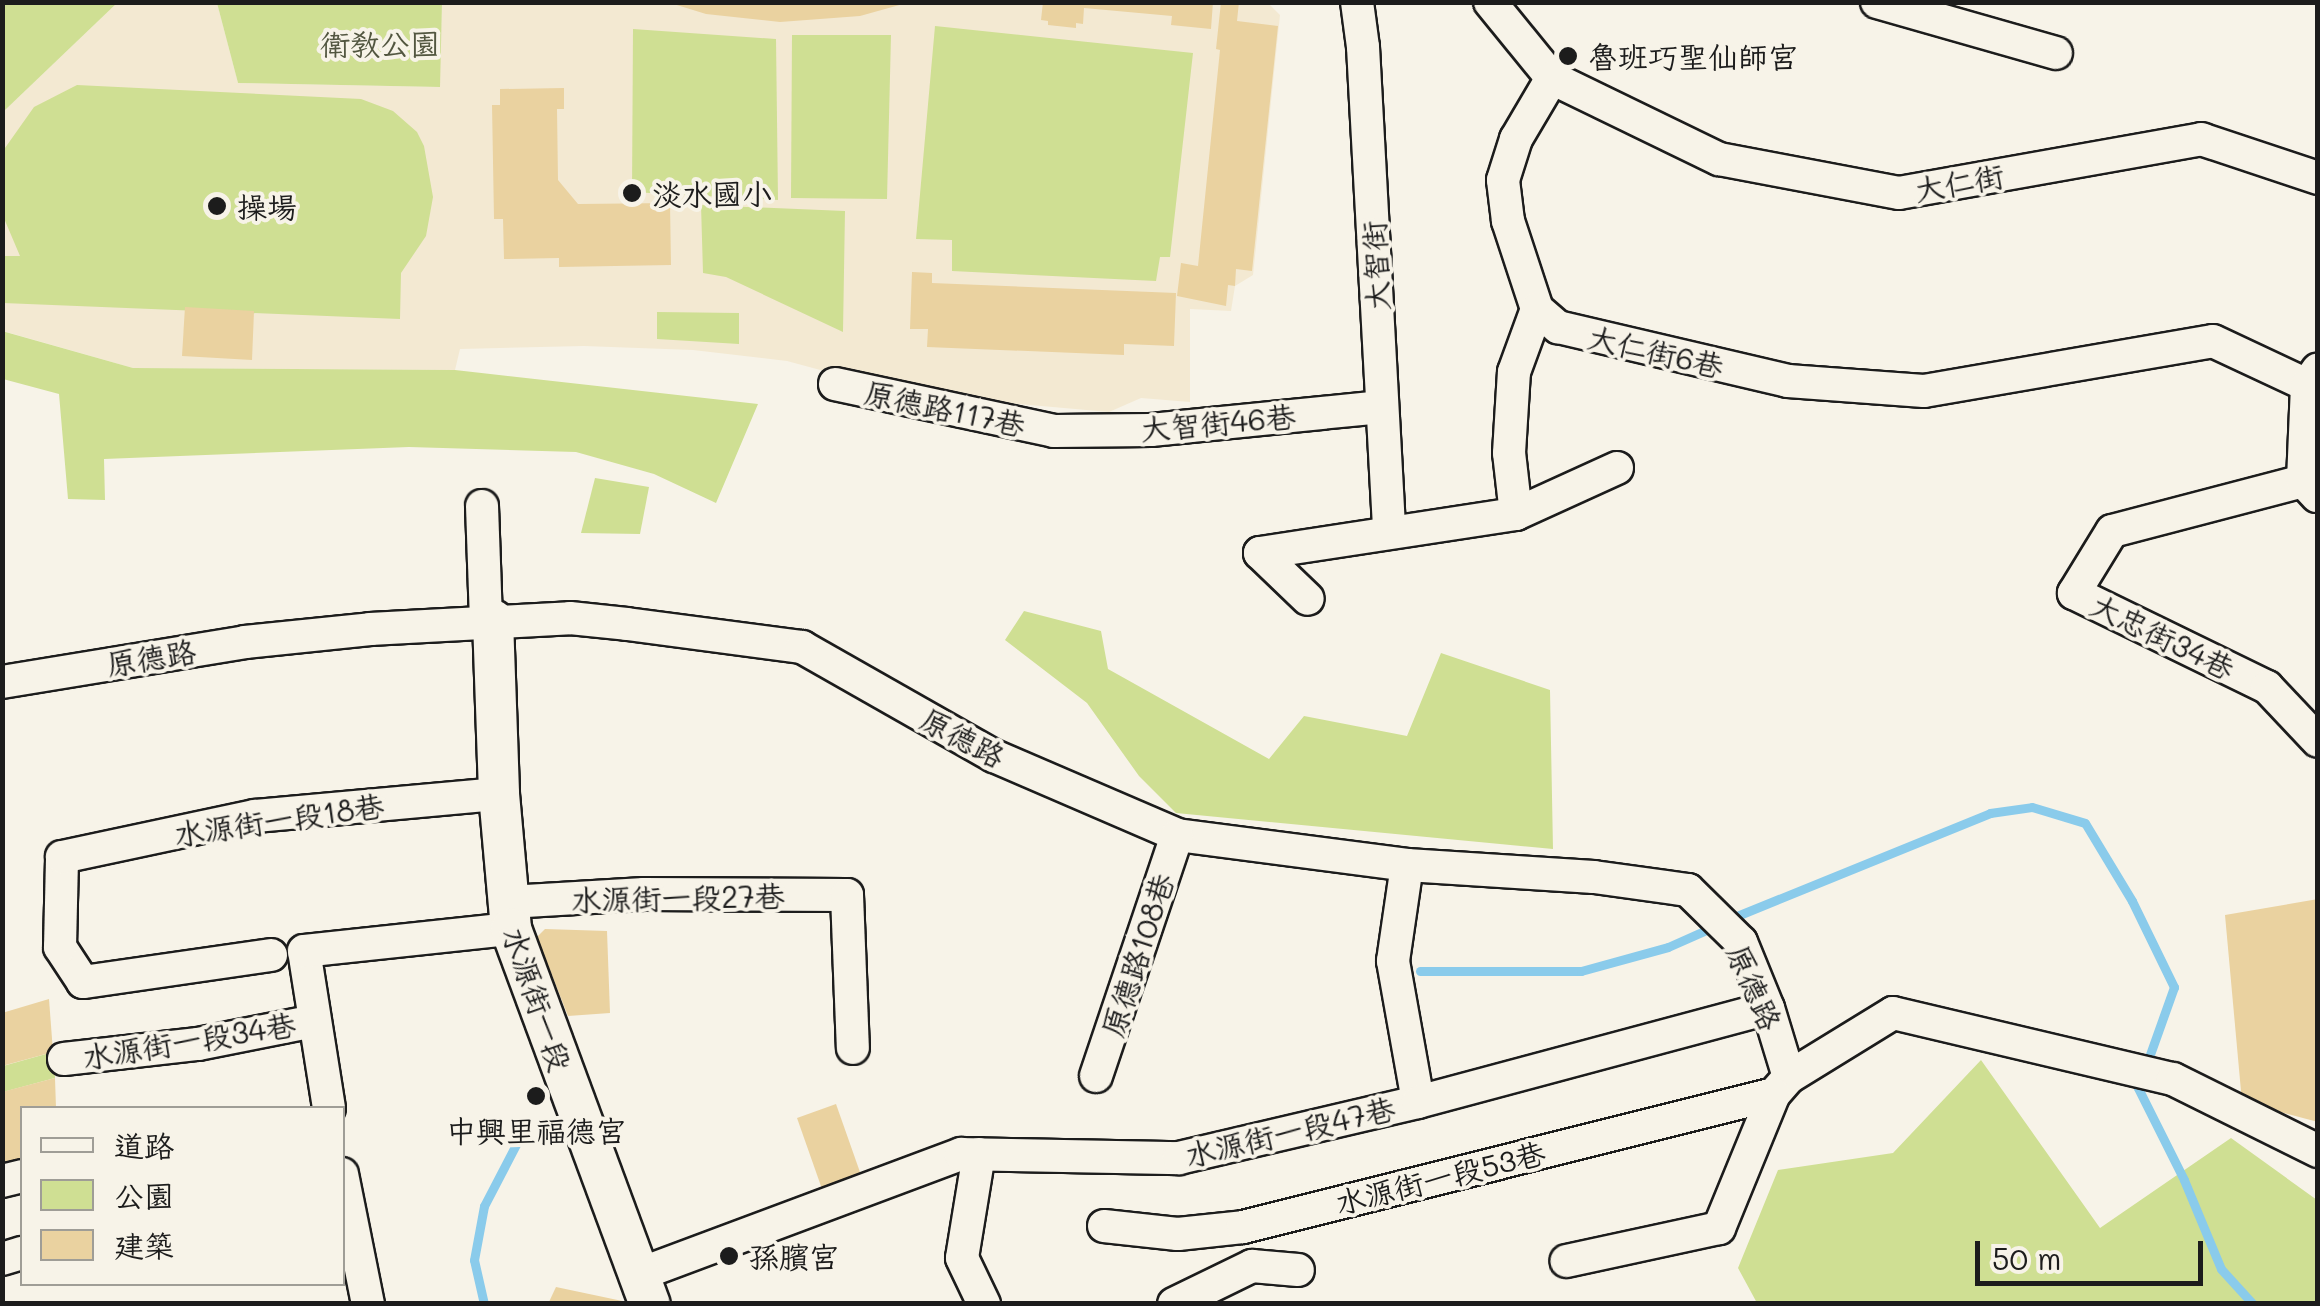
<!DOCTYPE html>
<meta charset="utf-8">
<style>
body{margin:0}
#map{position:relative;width:2320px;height:1306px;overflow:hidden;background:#f7f3e8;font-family:Mali,"LXGW WenKai TC",sans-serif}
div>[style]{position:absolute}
.built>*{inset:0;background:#f3e9d2}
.green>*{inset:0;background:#cfdf93}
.stream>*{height:9px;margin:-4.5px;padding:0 4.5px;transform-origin:4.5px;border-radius:4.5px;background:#8acbeb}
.building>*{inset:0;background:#ead2a0}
.roads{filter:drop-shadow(2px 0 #1c1c1c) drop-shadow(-2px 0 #1c1c1c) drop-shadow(0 2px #1c1c1c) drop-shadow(0 -2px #1c1c1c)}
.minor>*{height:32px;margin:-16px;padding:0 16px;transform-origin:16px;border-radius:16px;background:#f7f3e8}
.tertiary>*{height:40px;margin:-20px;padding:0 20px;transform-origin:20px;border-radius:20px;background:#f7f3e8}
.dots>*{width:28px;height:28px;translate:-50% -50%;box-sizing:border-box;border:5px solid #f7f3e8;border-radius:50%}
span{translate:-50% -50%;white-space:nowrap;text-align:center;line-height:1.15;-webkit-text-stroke:8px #f7f3e8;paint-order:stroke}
.park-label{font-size:30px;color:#525640}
.poi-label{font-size:30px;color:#1c1c1c}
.left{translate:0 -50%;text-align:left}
.street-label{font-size:30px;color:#1c1c1c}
.frame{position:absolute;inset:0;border:5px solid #1c1c1c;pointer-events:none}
.legend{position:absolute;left:20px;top:1106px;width:325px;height:180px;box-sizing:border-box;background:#f7f3e8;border:2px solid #9f9d96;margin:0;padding:12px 18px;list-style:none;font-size:30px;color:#1c1c1c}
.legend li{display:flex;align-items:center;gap:20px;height:50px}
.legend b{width:50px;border:2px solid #9f9d96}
.scale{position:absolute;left:1975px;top:1241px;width:228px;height:45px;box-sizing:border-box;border:5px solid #1c1c1c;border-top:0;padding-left:12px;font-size:30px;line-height:35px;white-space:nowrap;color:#1c1c1c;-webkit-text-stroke:8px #f7f3e8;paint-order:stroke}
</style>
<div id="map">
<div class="built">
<div style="clip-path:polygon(1267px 2px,1280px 15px,1253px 275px,1235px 286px,1231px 311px,1190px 309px,1190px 402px,1141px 398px,1109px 412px,984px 401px,887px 388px,787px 361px,693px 350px,584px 346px,460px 349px,455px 370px,133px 368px,3px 331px,3px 112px,117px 3px,217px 3px,238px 83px,439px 87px,442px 3px)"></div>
</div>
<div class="green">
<div style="clip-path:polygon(3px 2px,117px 2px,117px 3px,3px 112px)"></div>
<div style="clip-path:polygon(217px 3px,442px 3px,440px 87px,238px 83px)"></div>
<div style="clip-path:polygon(935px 26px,1193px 53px,1170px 257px,1160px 257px,1156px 281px,952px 271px,952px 240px,916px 239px)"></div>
<div style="clip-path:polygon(633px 29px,776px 39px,778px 200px,632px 192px)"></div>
<div style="clip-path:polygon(792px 35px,891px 35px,887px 199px,791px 198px)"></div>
<div style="clip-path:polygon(77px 85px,361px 99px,393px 111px,417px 132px,424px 146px,433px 197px,426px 236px,401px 273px,400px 319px,3px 303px,3px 256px,20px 256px,3px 216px,5px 148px,34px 107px)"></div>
<div style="clip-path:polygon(701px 205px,845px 211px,843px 332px,726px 277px,703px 273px)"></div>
<div style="clip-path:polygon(657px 312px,739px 313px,739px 344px,657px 339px)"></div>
<div style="clip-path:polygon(2px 331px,133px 368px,455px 370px,758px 404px,716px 503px,654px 474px,576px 452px,409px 447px,104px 459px,105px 500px,68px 499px,59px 394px,3px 379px)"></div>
<div style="clip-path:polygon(595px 478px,649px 487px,640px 534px,581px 533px)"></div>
<div style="clip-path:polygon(1024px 611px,1101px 631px,1108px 669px,1269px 759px,1304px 716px,1407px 736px,1441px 653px,1550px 690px,1553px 849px,1176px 813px,1139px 776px,1087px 703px,1005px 640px)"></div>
<div style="clip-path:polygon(53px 1052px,55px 1078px,3px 1092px,3px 1066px)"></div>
<div style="clip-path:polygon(1981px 1060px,2100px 1228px,2231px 1138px,2317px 1200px,2317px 1303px,1757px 1303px,1738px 1268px,1778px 1170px,1893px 1153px)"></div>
</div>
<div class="stream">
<div style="left:1727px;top:920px;width:284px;rotate:-22.1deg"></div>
<div style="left:1990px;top:813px;width:42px;rotate:-8.1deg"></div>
<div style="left:2032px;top:807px;width:55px;rotate:16.8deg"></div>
<div style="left:2085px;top:823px;width:91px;rotate:58.9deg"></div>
<div style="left:2132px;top:901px;width:96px;rotate:64deg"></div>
<div style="left:2174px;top:987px;width:107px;rotate:109.6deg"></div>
<div style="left:2138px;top:1088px;width:103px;rotate:63.4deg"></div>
<div style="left:2184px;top:1180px;width:96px;rotate:67.4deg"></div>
<div style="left:2221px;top:1269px;width:47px;rotate:47.6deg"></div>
<div style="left:1420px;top:971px;width:161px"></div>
<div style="left:1581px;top:971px;width:90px;rotate:-15.4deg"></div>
<div style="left:1668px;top:947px;width:49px;rotate:-24deg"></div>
<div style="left:484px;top:1304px;width:45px;rotate:-102.8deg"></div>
<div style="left:474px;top:1260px;width:55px;rotate:-79.5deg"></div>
<div style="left:484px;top:1206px;width:80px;rotate:-62.5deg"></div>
</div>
<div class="building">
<div style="clip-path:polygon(667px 2px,903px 2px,903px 4px,860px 16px,780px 22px,706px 14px)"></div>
<div style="clip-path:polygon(1043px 2px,1213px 2px,1211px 29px,1171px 25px,1172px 16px,1084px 8px,1083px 24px,1076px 23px,1076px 28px,1048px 25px,1048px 21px,1041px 20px)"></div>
<div style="clip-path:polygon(1221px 2px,1239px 2px,1237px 21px,1278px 26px,1252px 271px,1236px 269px,1235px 286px,1228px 285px,1226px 306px,1177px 296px,1181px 263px,1198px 266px,1220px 50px,1216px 49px)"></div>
<div style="clip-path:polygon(564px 88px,564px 109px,557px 109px,558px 180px,578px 204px,670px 203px,671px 265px,559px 267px,559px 258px,504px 259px,503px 219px,494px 219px,492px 105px,500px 105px,500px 89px)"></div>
<div style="clip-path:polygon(912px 272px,932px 273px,932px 283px,1176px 293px,1174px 346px,1124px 344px,1124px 355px,927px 347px,928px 329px,910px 329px)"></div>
<div style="clip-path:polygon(185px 307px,254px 311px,252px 360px,182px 356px)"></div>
<div style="clip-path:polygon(2318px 899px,2318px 1122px,2242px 1102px,2225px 915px)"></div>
<div style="clip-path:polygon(545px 929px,607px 931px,610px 1013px,568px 1016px,537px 937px)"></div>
<div style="clip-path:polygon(49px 999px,53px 1052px,2px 1066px,2px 1013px)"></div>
<div style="clip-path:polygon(55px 1078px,56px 1108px,22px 1108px,22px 1162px,2px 1166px,2px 1092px)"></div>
<div style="clip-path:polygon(836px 1104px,861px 1175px,822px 1189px,797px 1118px)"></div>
<div style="clip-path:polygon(556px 1287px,627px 1302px,626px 1304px,548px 1304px)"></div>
</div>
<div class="roads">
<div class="minor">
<div style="left:1357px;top:2px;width:45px;rotate:82.4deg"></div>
<div style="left:1363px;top:47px;width:484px;rotate:86.9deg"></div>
<div style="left:1490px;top:2px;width:98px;rotate:50.8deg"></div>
<div style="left:1552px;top:78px;width:186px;rotate:25.9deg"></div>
<div style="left:1719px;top:159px;width:183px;rotate:10.7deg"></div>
<div style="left:1899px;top:193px;width:307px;rotate:-10.1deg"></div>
<div style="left:2201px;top:139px;width:123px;rotate:18.4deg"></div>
<div style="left:1877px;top:2px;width:186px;rotate:15.9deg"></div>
<div style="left:1537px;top:309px;width:93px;rotate:-108.2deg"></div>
<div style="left:1508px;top:221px;width:41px;rotate:-97deg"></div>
<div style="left:1503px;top:180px;width:43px;rotate:-72.4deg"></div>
<div style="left:1516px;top:139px;width:71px;rotate:-59.5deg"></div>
<div style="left:835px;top:384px;width:224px;rotate:12.1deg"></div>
<div style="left:1054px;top:431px;width:97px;rotate:-0.6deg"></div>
<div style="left:1151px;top:430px;width:232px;rotate:-5.7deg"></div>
<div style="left:1617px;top:468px;width:111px;rotate:155.5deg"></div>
<div style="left:1516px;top:514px;width:61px;rotate:-96.5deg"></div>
<div style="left:1509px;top:453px;width:81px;rotate:-86.5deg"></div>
<div style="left:1514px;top:372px;width:67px;rotate:-69.9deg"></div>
<div style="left:1537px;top:309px;width:28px;rotate:41deg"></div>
<div style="left:1558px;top:327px;width:236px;rotate:13.2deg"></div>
<div style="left:1788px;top:381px;width:136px;rotate:4.2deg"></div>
<div style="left:1924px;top:391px;width:293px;rotate:-9.8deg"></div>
<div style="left:2213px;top:341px;width:104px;rotate:25.1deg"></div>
<div style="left:2303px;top:481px;width:197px;rotate:165.3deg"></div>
<div style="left:2112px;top:531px;width:73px;rotate:121.5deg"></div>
<div style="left:2074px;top:593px;width:215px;rotate:26deg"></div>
<div style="left:2267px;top:687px;width:74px;rotate:46.6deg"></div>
<div style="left:2317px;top:496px;width:21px;rotate:-133deg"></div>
<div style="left:2303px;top:481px;width:96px;rotate:-87.6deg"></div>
<div style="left:2307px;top:385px;width:19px;rotate:-55deg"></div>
<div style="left:482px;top:506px;width:115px;rotate:88deg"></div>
<div style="left:1260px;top:553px;width:259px;rotate:-8.7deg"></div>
<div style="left:1260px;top:553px;width:66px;rotate:43.8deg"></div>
<div style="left:2px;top:682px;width:246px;rotate:-9.3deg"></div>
<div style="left:245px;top:642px;width:126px;rotate:-5.9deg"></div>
<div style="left:370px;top:629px;width:200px;rotate:-3.1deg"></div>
<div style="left:570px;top:618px;width:57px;rotate:6deg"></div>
<div style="left:627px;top:624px;width:177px;rotate:7.5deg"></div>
<div style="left:802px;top:647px;width:221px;rotate:29.6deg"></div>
<div style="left:994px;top:756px;width:199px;rotate:23.3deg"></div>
<div style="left:1177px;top:835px;width:232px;rotate:7.4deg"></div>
<div style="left:1407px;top:865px;width:187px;rotate:3.7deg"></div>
<div style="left:1594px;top:877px;width:95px;rotate:7.9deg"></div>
<div style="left:1688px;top:890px;width:74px;rotate:44.5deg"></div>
<div style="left:1741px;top:942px;width:71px;rotate:67.8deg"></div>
<div style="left:1768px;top:1008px;width:72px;rotate:73.1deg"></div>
<div style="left:1789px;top:1077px;width:23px;rotate:131deg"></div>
<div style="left:1774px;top:1094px;width:145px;rotate:112.3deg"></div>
<div style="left:1719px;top:1228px;width:156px;rotate:167.8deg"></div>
<div style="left:1407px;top:865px;width:97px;rotate:98.3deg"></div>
<div style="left:1393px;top:961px;width:143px;rotate:79.9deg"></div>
<div style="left:509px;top:902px;width:135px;rotate:-3.4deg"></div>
<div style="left:644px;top:894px;width:203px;rotate:0.3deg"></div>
<div style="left:847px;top:895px;width:153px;rotate:87.8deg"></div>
<div style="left:271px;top:955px;width:190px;rotate:171.8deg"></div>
<div style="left:83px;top:982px;width:42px;rotate:-123.3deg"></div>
<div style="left:60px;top:947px;width:90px;rotate:-88.7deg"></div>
<div style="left:62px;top:857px;width:197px;rotate:-12deg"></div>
<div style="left:255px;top:816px;width:245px;rotate:-5.2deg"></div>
<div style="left:64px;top:1059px;width:135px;rotate:-6.4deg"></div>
<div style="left:198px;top:1044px;width:118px;rotate:-11.2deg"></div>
<div style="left:1096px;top:1076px;width:254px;rotate:-71.4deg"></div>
<div style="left:1789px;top:1077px;width:122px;rotate:-31.6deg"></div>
<div style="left:1893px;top:1013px;width:288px;rotate:13.3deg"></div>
<div style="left:2173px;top:1079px;width:162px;rotate:26.4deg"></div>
<div style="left:329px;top:1108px;width:159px;rotate:-99deg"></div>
<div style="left:304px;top:951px;width:208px;rotate:-6.1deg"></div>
<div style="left:979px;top:1154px;width:105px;rotate:99.3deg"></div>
<div style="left:962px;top:1258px;width:51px;rotate:64.4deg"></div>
<div style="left:342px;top:1174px;width:133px;rotate:78.7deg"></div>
<div style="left:2px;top:1181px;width:21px;rotate:-14deg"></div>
<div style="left:1104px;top:1226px;width:74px;rotate:6.2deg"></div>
<div style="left:1178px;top:1234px;width:65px;rotate:-6.1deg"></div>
<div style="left:1243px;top:1227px;width:547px;rotate:-14.06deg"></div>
<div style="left:2px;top:1259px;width:21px;rotate:-17deg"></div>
<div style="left:640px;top:1274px;width:343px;rotate:-20.5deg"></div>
<div style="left:961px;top:1154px;width:218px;rotate:1.1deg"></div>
<div style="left:1179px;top:1158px;width:245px;rotate:-13.2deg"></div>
<div style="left:1418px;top:1102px;width:362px;rotate:-15deg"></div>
<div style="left:1174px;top:1304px;width:87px;rotate:-26deg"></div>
<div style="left:1252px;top:1266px;width:46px;rotate:5deg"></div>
</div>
<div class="tertiary">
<div style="left:493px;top:620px;width:174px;rotate:88deg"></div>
<div style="left:499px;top:794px;width:136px;rotate:84.9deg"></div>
<div style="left:511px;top:929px;width:400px;rotate:69.7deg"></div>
</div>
</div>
<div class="dots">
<div style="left:1568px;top:56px;background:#1c1c1c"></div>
<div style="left:632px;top:193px;background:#1c1c1c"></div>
<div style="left:217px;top:206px;background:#1c1c1c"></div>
<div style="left:536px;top:1096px;background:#1c1c1c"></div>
<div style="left:729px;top:1256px;background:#1c1c1c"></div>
</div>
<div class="park-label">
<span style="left:380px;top:43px">衛教公園</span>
</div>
<div class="poi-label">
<span class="left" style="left:1588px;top:56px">魯班巧聖仙師宮</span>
<span class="left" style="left:652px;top:193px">淡水國小</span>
<span class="left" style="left:237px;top:206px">操場</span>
<span style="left:536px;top:1130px">中興里福德宮</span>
<span class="left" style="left:749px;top:1256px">孫臏宮</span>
</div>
<div class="street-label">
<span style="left:1959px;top:182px;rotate:-10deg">大仁街</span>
<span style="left:1375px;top:266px;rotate:-93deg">大智街</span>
<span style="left:1656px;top:351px;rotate:13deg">大仁街6巷</span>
<span style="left:945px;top:408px;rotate:12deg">原德路117巷</span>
<span style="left:1218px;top:422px;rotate:-5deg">大智街46巷</span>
<span style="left:2163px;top:636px;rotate:26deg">大忠街34巷</span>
<span style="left:151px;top:657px;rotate:-9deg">原德路</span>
<span style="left:963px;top:737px;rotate:28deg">原德路</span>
<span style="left:279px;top:819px;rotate:-8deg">水源街一段18巷</span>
<span style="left:678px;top:897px;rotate:-1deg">水源街一段27巷</span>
<span style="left:1137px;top:955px;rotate:-72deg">原德路108巷</span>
<span style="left:1755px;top:987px;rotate:66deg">原德路</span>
<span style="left:538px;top:999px;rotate:71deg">水源街一段</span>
<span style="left:189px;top:1040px;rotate:-9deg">水源街一段34巷</span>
<span style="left:1290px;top:1131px;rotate:-13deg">水源街一段47巷</span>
<span style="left:1440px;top:1177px;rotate:-14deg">水源街一段53巷</span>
</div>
<div class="frame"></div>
<ul class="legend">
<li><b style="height:12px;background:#f7f3e8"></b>道路</li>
<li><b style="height:28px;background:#cfdf93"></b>公園</li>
<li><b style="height:28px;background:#ead2a0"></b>建築</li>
</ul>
<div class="scale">50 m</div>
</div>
